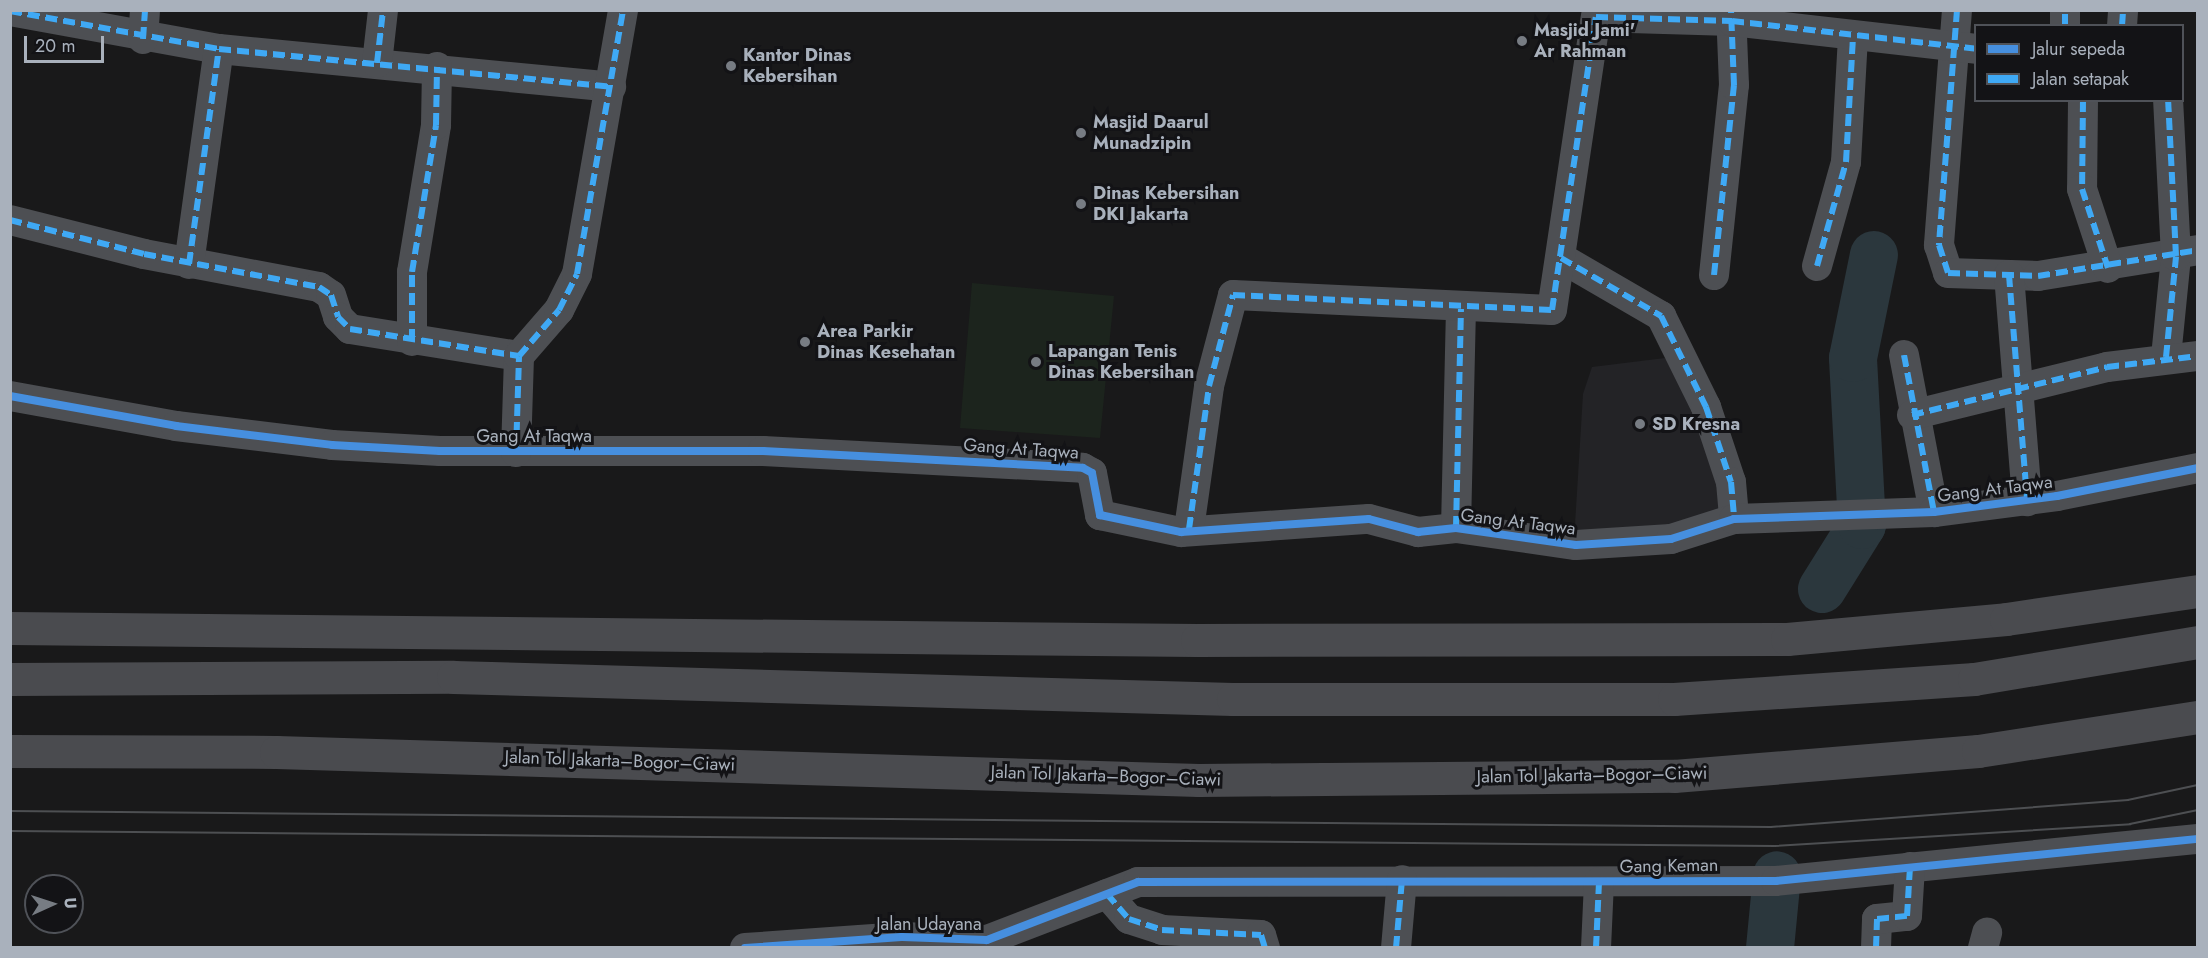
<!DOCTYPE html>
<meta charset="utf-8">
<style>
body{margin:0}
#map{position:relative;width:2208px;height:958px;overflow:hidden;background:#19191a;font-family:Jost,sans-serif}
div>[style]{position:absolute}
.built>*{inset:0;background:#232326}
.green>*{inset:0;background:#1c241d}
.river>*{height:48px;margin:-24px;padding:0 24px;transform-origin:24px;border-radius:24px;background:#2b373d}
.minor>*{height:30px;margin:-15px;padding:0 15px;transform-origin:15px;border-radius:15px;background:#4d4f53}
.motorway>*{height:33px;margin:-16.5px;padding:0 16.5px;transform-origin:16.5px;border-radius:16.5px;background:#4a4b4f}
.tram>*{height:1.5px;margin:-0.75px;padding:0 0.75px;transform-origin:0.75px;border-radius:0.75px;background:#4d4f52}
.quiet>*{height:6px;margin-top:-3px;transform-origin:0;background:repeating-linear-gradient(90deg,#3fa9f5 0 12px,transparent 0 18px)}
.cycleway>*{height:8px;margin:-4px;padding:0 4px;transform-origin:4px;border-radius:4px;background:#468fdf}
.dots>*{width:16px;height:16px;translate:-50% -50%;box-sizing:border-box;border:3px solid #131316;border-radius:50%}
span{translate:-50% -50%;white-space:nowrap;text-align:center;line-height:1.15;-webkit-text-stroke:6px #131316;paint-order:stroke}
.poi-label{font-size:18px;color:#a9b1bc;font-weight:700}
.left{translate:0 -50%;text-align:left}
.street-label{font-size:18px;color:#a9b1bc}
.frame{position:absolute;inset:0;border:12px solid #a9b1bc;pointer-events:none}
.legend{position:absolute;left:1974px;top:24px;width:210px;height:78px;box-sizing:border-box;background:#131316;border:2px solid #4f5258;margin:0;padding:8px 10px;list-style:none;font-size:18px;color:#a9b1bc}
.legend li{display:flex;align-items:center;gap:12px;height:30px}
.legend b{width:30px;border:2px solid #4f5258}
.north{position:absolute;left:24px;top:874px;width:60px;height:60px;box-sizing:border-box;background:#131316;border:2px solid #4f5258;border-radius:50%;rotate:87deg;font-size:16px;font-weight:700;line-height:24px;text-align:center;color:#a9b1bc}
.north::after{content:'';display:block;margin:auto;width:21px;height:27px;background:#777c83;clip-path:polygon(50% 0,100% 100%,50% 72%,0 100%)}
.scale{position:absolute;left:24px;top:36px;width:80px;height:27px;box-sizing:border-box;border:3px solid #a9b1bc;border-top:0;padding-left:8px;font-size:18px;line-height:21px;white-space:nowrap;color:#a9b1bc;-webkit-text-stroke:4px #131316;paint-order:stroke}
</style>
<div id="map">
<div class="built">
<div style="clip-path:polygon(1665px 358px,1685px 392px,1710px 462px,1721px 496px,1718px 525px,1574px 541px,1583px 394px,1592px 367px)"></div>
</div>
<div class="green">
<div style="clip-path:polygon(972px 283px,1114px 296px,1100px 438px,960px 428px)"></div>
</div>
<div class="river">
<div style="left:1822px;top:589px;width:75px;rotate:-58deg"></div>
<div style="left:1862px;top:525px;width:167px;rotate:-93.1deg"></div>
<div style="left:1853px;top:358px;width:105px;rotate:-78.5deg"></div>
<div style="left:1770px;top:948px;width:73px;rotate:-84.5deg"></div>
</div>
<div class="minor">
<div style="left:1957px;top:10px;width:236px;rotate:94.4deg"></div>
<div style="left:1939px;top:245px;width:29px;rotate:72deg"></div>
<div style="left:1948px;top:273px;width:90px;rotate:1.9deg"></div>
<div style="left:2038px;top:276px;width:162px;rotate:-9.2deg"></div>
<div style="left:10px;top:11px;width:212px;rotate:10.3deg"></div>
<div style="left:219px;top:49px;width:394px;rotate:5.5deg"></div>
<div style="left:2065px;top:26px;width:16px;rotate:-90deg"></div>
<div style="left:2122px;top:26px;width:16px;rotate:-86deg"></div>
<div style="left:143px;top:39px;width:29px;rotate:-86deg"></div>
<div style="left:377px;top:63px;width:53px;rotate:-83.5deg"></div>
<div style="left:2083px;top:100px;width:89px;rotate:90.6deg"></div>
<div style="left:2082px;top:189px;width:83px;rotate:71.8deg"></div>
<div style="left:10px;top:220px;width:138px;rotate:14.2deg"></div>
<div style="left:144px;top:254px;width:178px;rotate:10.7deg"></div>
<div style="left:319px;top:287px;width:14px;rotate:34deg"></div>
<div style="left:331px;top:295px;width:23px;rotate:72deg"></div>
<div style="left:338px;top:317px;width:17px;rotate:45deg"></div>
<div style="left:350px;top:329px;width:171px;rotate:9.1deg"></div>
<div style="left:1561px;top:258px;width:116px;rotate:30.1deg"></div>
<div style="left:1661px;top:316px;width:102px;rotate:63.7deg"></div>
<div style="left:1706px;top:407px;width:79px;rotate:71.6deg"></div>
<div style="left:1731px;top:482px;width:37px;rotate:85deg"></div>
<div style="left:189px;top:264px;width:217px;rotate:-82.1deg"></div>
<div style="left:1817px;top:266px;width:108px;rotate:-74.4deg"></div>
<div style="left:1846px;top:162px;width:125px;rotate:-86.8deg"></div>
<div style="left:1714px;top:275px;width:191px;rotate:-84deg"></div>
<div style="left:1734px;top:85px;width:75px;rotate:-92.3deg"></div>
<div style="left:2009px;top:275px;width:227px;rotate:85.4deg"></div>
<div style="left:412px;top:341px;width:69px;rotate:-90deg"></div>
<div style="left:412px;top:272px;width:149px;rotate:-80.7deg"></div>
<div style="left:436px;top:125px;width:58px;rotate:-89deg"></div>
<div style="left:1904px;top:355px;width:160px;rotate:79.2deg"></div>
<div style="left:2166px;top:357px;width:101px;rotate:-84.3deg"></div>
<div style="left:2176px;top:256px;width:156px;rotate:-92.9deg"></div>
<div style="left:10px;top:396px;width:169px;rotate:10.2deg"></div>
<div style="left:176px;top:426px;width:157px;rotate:6.9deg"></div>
<div style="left:332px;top:445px;width:108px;rotate:3.2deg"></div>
<div style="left:440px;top:451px;width:323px"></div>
<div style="left:763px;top:451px;width:320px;rotate:3deg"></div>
<div style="left:1083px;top:468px;width:10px;rotate:29deg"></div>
<div style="left:1092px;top:473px;width:43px;rotate:79.2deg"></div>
<div style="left:1100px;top:515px;width:83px;rotate:11.9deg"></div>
<div style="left:1181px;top:532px;width:188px;rotate:-4deg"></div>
<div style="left:1369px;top:519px;width:51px;rotate:14.9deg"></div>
<div style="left:1418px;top:532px;width:38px;rotate:-6deg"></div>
<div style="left:1456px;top:528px;width:121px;rotate:8.1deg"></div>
<div style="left:1576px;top:545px;width:95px;rotate:-3.6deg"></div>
<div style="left:1671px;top:539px;width:66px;rotate:-17.6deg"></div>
<div style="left:1734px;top:519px;width:200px;rotate:-2deg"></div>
<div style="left:1934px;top:512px;width:124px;rotate:-7.4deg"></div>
<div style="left:2057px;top:496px;width:144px;rotate:-11.2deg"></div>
<div style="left:1912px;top:415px;width:201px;rotate:-13.8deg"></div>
<div style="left:2107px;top:367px;width:92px;rotate:-6.9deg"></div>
<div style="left:516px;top:452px;width:96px;rotate:-88.2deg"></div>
<div style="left:519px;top:356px;width:61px;rotate:-49deg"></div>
<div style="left:559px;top:310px;width:40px;rotate:-63.4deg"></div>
<div style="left:577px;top:274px;width:268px;rotate:-80.1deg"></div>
<div style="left:1456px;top:528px;width:219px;rotate:-88.7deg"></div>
<div style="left:1189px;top:529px;width:144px;rotate:-82deg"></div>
<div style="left:1209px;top:386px;width:94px;rotate:-75.2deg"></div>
<div style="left:1233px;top:295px;width:319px;rotate:2.7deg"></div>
<div style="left:1552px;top:310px;width:296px;rotate:-81.5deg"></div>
<div style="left:1596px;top:17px;width:136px;rotate:1.7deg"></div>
<div style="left:1732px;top:21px;width:246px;rotate:6.5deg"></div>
<div style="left:1107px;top:894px;width:33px;rotate:49deg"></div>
<div style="left:1129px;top:919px;width:35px;rotate:18deg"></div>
<div style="left:1162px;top:930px;width:99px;rotate:2.9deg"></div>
<div style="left:1261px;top:935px;width:14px;rotate:73deg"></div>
<div style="left:745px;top:948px;width:157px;rotate:-4deg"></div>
<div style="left:902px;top:937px;width:85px;rotate:2deg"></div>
<div style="left:987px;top:940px;width:162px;rotate:-21deg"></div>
<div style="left:1138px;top:882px;width:638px;rotate:-0.09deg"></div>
<div style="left:1776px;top:881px;width:424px;rotate:-5.7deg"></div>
<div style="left:1396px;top:948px;width:68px;rotate:-85deg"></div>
<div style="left:1596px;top:948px;width:66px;rotate:-87.4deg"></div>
<div style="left:1876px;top:948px;width:29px;rotate:-88deg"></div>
<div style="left:1877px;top:919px;width:30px;rotate:-6deg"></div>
<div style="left:1907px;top:916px;width:49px;rotate:-86.5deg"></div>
<div style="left:1983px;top:948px;width:16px;rotate:-75deg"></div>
</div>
<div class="motorway">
<div style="left:10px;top:628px;width:1187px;rotate:0.58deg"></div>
<div style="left:1197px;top:640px;width:590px;rotate:-0.1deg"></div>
<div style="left:1787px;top:639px;width:220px;rotate:-5.2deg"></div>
<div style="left:2006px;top:619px;width:194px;rotate:-8.3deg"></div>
<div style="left:10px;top:679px;width:443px;rotate:-0.3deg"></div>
<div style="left:453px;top:677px;width:780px;rotate:1.62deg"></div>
<div style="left:1233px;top:699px;width:441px"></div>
<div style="left:1674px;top:699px;width:301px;rotate:-3.8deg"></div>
<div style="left:1974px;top:679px;width:227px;rotate:-9.4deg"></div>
<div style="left:10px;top:751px;width:266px;rotate:0.2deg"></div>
<div style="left:276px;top:752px;width:923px;rotate:1.74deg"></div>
<div style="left:1199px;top:780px;width:475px;rotate:-0.5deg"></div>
<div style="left:1674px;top:776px;width:305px;rotate:-4.7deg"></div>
<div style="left:1978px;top:751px;width:223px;rotate:-8.8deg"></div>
</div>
<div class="tram">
<div style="left:10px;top:811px;width:1761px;rotate:0.52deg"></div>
<div style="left:1771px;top:827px;width:358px;rotate:-4.3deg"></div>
<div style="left:2128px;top:800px;width:72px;rotate:-12.1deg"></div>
<div style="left:10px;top:831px;width:1765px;rotate:0.49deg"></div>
<div style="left:1775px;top:846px;width:356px;rotate:-3.5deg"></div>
<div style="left:2130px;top:824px;width:69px;rotate:-11.6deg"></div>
</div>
<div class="quiet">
<div style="left:1957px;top:10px;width:236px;rotate:94.4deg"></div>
<div style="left:1939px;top:245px;width:29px;rotate:72deg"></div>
<div style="left:1948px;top:273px;width:90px;rotate:1.9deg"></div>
<div style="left:2038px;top:276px;width:162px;rotate:-9.2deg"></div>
<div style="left:10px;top:11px;width:212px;rotate:10.3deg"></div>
<div style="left:219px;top:49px;width:394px;rotate:5.5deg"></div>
<div style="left:2065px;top:26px;width:16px;rotate:-90deg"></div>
<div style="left:2122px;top:26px;width:16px;rotate:-86deg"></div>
<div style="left:143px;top:39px;width:29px;rotate:-86deg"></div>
<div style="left:377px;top:63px;width:53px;rotate:-83.5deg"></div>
<div style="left:2083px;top:100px;width:89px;rotate:90.6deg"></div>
<div style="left:2082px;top:189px;width:83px;rotate:71.8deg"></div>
<div style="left:10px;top:220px;width:138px;rotate:14.2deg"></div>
<div style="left:144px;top:254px;width:178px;rotate:10.7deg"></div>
<div style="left:319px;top:287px;width:14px;rotate:34deg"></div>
<div style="left:331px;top:295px;width:23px;rotate:72deg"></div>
<div style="left:338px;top:317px;width:17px;rotate:45deg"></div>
<div style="left:350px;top:329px;width:171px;rotate:9.1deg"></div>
<div style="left:1561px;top:258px;width:116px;rotate:30.1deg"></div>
<div style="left:1661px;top:316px;width:102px;rotate:63.7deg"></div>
<div style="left:1706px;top:407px;width:79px;rotate:71.6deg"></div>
<div style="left:1731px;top:482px;width:37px;rotate:85deg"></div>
<div style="left:189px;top:264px;width:217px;rotate:-82.1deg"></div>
<div style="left:1817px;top:266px;width:108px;rotate:-74.4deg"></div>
<div style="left:1846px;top:162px;width:125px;rotate:-86.8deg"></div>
<div style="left:1714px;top:275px;width:191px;rotate:-84deg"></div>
<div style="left:1734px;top:85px;width:75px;rotate:-92.3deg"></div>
<div style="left:2009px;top:275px;width:227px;rotate:85.4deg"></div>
<div style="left:412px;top:341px;width:69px;rotate:-90deg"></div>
<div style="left:412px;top:272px;width:149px;rotate:-80.7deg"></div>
<div style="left:436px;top:125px;width:58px;rotate:-89deg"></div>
<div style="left:1904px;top:355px;width:160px;rotate:79.2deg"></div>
<div style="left:2166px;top:357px;width:101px;rotate:-84.3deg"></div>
<div style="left:2176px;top:256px;width:156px;rotate:-92.9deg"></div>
<div style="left:1912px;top:415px;width:201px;rotate:-13.8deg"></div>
<div style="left:2107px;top:367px;width:92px;rotate:-6.9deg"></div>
<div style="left:516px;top:452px;width:96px;rotate:-88.2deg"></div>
<div style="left:519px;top:356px;width:61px;rotate:-49deg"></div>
<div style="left:559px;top:310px;width:40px;rotate:-63.4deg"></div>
<div style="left:577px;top:274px;width:268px;rotate:-80.1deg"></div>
<div style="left:1456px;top:528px;width:219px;rotate:-88.7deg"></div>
<div style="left:1189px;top:529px;width:144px;rotate:-82deg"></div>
<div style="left:1209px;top:386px;width:94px;rotate:-75.2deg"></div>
<div style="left:1233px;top:295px;width:319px;rotate:2.7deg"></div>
<div style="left:1552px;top:310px;width:296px;rotate:-81.5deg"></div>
<div style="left:1596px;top:17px;width:136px;rotate:1.7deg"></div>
<div style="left:1732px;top:21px;width:246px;rotate:6.5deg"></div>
<div style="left:1107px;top:894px;width:33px;rotate:49deg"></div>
<div style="left:1129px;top:919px;width:35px;rotate:18deg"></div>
<div style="left:1162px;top:930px;width:99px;rotate:2.9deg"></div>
<div style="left:1261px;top:935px;width:14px;rotate:73deg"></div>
<div style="left:1396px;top:948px;width:68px;rotate:-85deg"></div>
<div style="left:1596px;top:948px;width:66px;rotate:-87.4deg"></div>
<div style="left:1876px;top:948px;width:29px;rotate:-88deg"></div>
<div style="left:1877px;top:919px;width:30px;rotate:-6deg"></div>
<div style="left:1907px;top:916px;width:49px;rotate:-86.5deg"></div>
</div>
<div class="cycleway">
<div style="left:10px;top:396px;width:169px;rotate:10.2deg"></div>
<div style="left:176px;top:426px;width:157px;rotate:6.9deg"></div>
<div style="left:332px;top:445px;width:108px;rotate:3.2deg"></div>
<div style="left:440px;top:451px;width:323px"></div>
<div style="left:763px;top:451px;width:320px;rotate:3deg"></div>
<div style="left:1083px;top:468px;width:10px;rotate:29deg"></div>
<div style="left:1092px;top:473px;width:43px;rotate:79.2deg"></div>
<div style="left:1100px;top:515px;width:83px;rotate:11.9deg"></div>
<div style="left:1181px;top:532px;width:188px;rotate:-4deg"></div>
<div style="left:1369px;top:519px;width:51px;rotate:14.9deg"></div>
<div style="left:1418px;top:532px;width:38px;rotate:-6deg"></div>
<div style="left:1456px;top:528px;width:121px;rotate:8.1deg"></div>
<div style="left:1576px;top:545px;width:95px;rotate:-3.6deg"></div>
<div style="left:1671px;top:539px;width:66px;rotate:-17.6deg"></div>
<div style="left:1734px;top:519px;width:200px;rotate:-2deg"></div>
<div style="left:1934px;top:512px;width:124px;rotate:-7.4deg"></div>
<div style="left:2057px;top:496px;width:144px;rotate:-11.2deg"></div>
<div style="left:745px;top:948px;width:157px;rotate:-4deg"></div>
<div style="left:902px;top:937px;width:85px;rotate:2deg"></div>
<div style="left:987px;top:940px;width:162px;rotate:-21deg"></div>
<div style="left:1138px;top:882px;width:638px;rotate:-0.09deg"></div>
<div style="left:1776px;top:881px;width:424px;rotate:-5.7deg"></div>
</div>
<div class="dots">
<div style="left:1522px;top:41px;background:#777c83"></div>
<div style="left:731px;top:66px;background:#777c83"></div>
<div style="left:1081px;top:133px;background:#777c83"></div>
<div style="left:1081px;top:204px;background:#777c83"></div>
<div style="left:805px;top:342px;background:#777c83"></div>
<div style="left:1036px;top:362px;background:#777c83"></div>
<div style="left:1640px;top:424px;background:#777c83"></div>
</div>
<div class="poi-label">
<span class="left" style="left:1534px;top:41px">Masjid Jami'<br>Ar Rahman</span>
<span class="left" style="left:743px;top:66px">Kantor Dinas<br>Kebersihan</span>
<span class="left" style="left:1093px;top:133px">Masjid Daarul<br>Munadzipin</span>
<span class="left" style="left:1093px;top:204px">Dinas Kebersihan<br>DKI Jakarta</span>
<span class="left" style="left:817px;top:342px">Area Parkir<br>Dinas Kesehatan</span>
<span class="left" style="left:1048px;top:362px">Lapangan Tenis<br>Dinas Kebersihan</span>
<span class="left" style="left:1652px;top:424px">SD Kresna</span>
</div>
<div class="street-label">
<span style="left:534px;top:436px">Gang At Taqwa</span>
<span style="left:1021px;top:449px;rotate:4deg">Gang At Taqwa</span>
<span style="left:1995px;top:489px;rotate:-7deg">Gang At Taqwa</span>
<span style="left:1518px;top:522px;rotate:7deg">Gang At Taqwa</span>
<span style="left:620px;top:761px;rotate:2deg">Jalan Tol Jakarta–Bogor–Ciawi</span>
<span style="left:1592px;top:775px;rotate:-1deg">Jalan Tol Jakarta–Bogor–Ciawi</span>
<span style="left:1106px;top:776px;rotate:2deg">Jalan Tol Jakarta–Bogor–Ciawi</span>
<span style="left:1669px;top:866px;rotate:-1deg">Gang Keman</span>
<span style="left:929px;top:924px">Jalan Udayana</span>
</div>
<div class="frame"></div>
<ul class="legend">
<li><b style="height:8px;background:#468fdf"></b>Jalur sepeda</li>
<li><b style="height:8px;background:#3fa9f5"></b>Jalan setapak</li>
</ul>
<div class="north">U</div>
<div class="scale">20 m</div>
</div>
